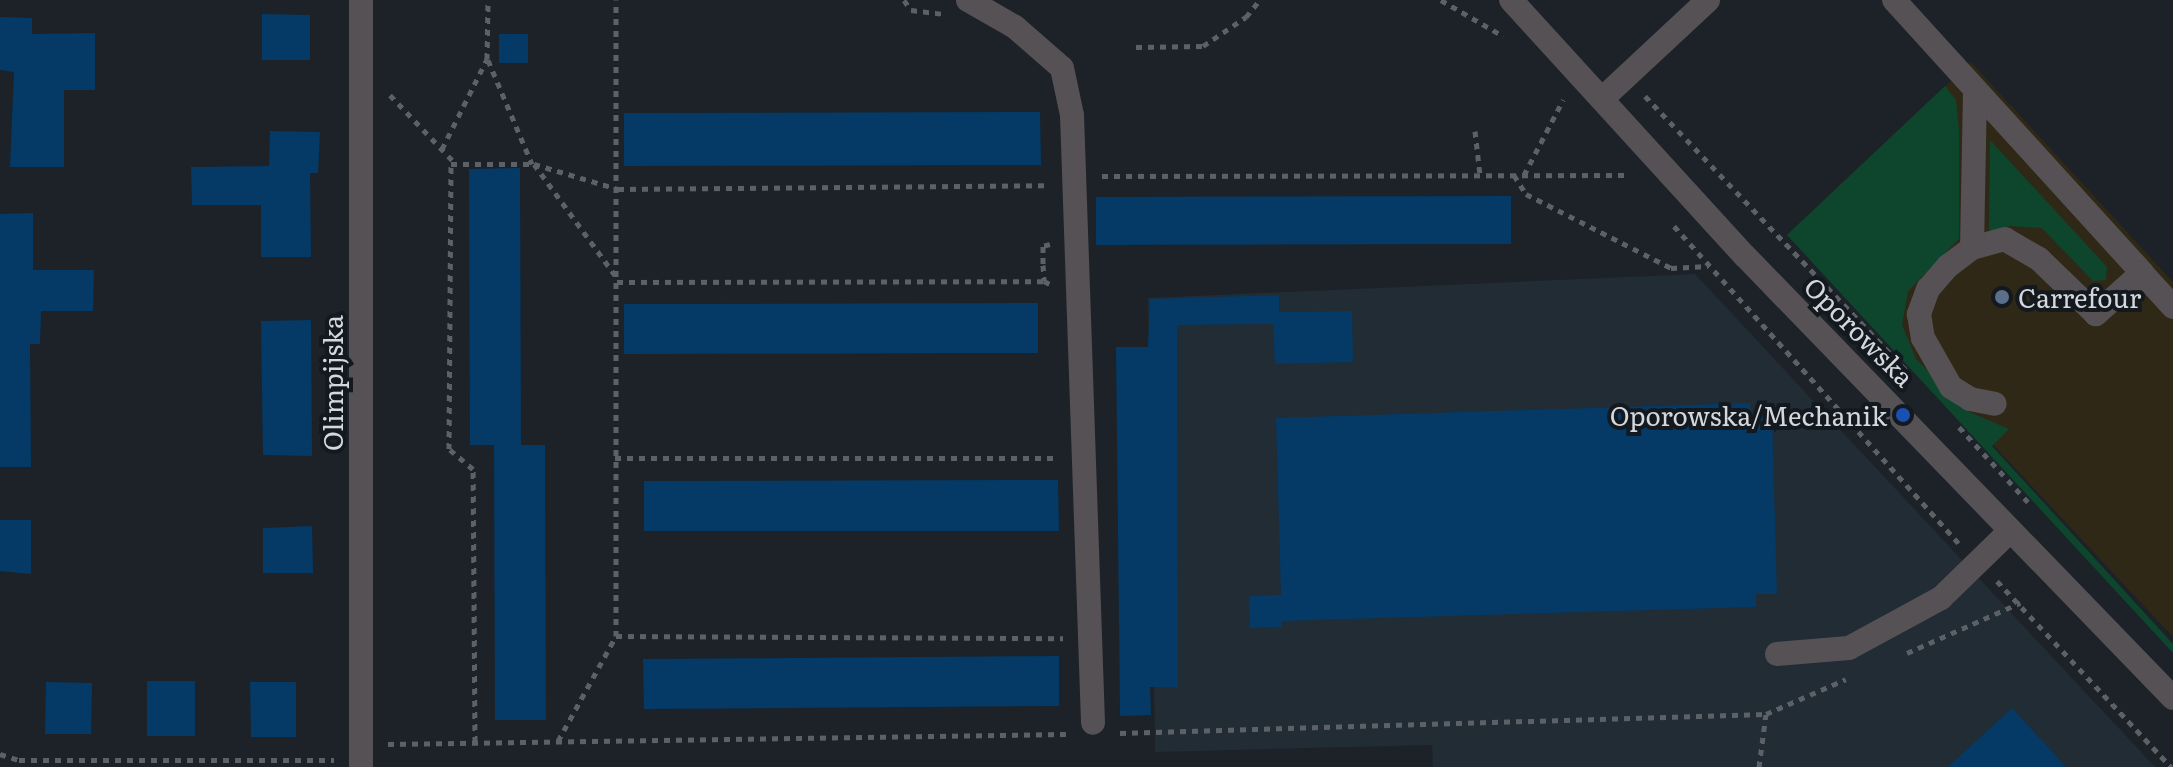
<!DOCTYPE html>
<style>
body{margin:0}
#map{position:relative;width:2173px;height:767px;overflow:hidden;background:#1c2228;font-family:Literata,serif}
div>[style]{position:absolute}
.commercial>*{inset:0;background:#2f2817}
.built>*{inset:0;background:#212c35}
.green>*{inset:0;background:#0e462d}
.building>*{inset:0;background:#043a65}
.path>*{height:5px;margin-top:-2.5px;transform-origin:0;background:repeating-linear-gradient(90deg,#5b6166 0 6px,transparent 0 12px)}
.minor>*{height:24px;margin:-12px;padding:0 12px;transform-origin:12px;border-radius:12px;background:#555154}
.dots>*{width:22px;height:22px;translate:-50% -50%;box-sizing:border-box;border:4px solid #13191f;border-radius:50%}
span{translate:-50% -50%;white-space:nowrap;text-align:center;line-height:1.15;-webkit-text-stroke:8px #13191f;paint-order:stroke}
.poi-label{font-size:26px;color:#d4d8dc}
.left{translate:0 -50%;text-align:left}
.right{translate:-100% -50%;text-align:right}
.street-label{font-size:26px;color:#d4d8dc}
</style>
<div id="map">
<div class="commercial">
<div style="clip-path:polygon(1971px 62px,2173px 282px,2173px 637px,1792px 230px)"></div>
</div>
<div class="built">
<div style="clip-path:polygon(1695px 274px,2155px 767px,1433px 767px,1432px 745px,1155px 752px,1148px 298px)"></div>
</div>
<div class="green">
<div style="clip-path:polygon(1945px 86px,1956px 100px,1959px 130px,1959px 239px,1908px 291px,1902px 325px,1916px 359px,1969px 412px,2009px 429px,1992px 446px,2173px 644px,2173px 653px,1787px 235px)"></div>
<div style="clip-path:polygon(1990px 140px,2107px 267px,2106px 280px,2093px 281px,2042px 228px,2009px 226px,1995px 235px,1989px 229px)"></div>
</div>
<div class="building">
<div style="clip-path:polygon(262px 14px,310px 15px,310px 60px,262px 60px)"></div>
<div style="clip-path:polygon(0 17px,32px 18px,32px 34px,95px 33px,95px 90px,64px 90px,64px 167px,10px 167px,14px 72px,0 70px)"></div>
<div style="clip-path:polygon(499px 34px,528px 34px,528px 63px,499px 63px)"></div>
<div style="clip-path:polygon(1040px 112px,1041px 165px,624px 166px,624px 113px)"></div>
<div style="clip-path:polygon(270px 131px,320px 132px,318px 173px,310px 173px,311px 257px,261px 257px,261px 205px,192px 205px,191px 167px,269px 166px)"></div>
<div style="clip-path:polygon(520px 168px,521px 445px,545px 445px,546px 720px,495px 720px,494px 445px,470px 445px,469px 169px)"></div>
<div style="clip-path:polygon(1511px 196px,1511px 244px,1096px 245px,1096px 197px)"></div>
<div style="clip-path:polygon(33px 213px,33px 270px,94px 270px,93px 311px,41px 311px,40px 344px,30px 344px,31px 467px,0 467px,0 214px)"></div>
<div style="clip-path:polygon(1279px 295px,1279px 312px,1352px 311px,1353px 362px,1275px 364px,1273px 324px,1177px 325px,1178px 687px,1150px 687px,1151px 715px,1120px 716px,1116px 347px,1148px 347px,1150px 299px)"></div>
<div style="clip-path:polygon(1038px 303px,1038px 353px,624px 354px,624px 304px)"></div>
<div style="clip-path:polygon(311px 320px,312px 456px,263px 455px,261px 321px)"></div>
<div style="clip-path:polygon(1750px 403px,1750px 417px,1772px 416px,1777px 594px,1756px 594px,1756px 607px,1282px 621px,1282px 627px,1250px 628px,1249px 596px,1281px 595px,1276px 418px)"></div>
<div style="clip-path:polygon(1058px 480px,1059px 531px,644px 531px,644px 481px)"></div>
<div style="clip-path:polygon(0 520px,31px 520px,31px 574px,0 571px)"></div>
<div style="clip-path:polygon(312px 526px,313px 573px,263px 573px,263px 528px)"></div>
<div style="clip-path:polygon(1059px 656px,1059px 706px,644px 709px,643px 659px)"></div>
<div style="clip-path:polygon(147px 681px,195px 681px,195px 736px,147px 736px)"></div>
<div style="clip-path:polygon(46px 682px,92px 683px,91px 734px,45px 734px)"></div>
<div style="clip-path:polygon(250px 682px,296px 682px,296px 737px,251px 737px)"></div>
<div style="clip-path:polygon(2012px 708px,2066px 767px,1948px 767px)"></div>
</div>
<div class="path">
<div style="left:904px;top:0;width:12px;rotate:55deg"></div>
<div style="left:911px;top:10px;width:34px;rotate:7deg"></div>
<div style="left:1441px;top:0;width:72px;rotate:30.1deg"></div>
<div style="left:1136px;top:47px;width:67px;rotate:-0.9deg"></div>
<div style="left:1203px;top:46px;width:52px;rotate:-34deg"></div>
<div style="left:1246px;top:17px;width:22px;rotate:-51deg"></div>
<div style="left:488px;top:60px;width:113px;rotate:67.1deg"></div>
<div style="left:390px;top:95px;width:94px;rotate:46.3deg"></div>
<div style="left:1645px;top:96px;width:378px;rotate:46.4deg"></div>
<div style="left:1475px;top:131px;width:44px;rotate:83.5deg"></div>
<div style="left:442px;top:149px;width:101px;rotate:-63.4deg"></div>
<div style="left:487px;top:59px;width:59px;rotate:-89deg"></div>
<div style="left:534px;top:164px;width:88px;rotate:16.6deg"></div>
<div style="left:618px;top:189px;width:430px;rotate:-0.5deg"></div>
<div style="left:1514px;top:175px;width:22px;rotate:58deg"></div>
<div style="left:1526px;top:194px;width:163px;rotate:27deg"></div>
<div style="left:1671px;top:268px;width:37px;rotate:-3deg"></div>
<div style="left:1524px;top:175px;width:85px;rotate:-62.5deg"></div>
<div style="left:1102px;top:176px;width:527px;rotate:-0.11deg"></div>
<div style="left:1674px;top:226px;width:426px;rotate:48.1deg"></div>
<div style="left:1050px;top:244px;width:7px;rotate:164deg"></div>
<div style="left:1043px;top:246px;width:19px;rotate:90deg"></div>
<div style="left:1043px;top:265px;width:16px;rotate:86deg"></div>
<div style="left:1044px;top:281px;width:7px;rotate:27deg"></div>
<div style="left:617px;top:282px;width:427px;rotate:-0.1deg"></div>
<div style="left:1959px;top:427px;width:102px;rotate:47.4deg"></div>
<div style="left:615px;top:458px;width:440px"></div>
<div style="left:1997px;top:581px;width:255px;rotate:46.9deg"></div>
<div style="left:616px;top:636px;width:447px;rotate:0.3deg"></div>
<div style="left:1907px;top:653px;width:124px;rotate:-23.9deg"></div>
<div style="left:1120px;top:733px;width:646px;rotate:-1.68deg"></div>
<div style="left:1766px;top:714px;width:87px;rotate:-23.6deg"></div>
<div style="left:558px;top:741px;width:120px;rotate:-61.1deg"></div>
<div style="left:616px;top:636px;width:636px;rotate:-90deg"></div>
<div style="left:475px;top:742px;width:273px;rotate:-90.4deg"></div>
<div style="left:473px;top:469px;width:31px;rotate:-140deg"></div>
<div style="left:449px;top:449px;width:285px;rotate:-89.6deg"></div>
<div style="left:451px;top:164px;width:83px"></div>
<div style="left:534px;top:164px;width:141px;rotate:53.9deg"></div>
<div style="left:388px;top:744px;width:678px;rotate:-0.85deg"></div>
<div style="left:0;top:754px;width:20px;rotate:18deg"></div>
<div style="left:19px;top:760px;width:315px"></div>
<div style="left:1759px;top:767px;width:53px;rotate:-82.5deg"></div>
</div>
<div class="minor">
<div style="left:361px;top:0;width:767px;rotate:90deg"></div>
<div style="left:968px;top:0;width:54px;rotate:29.9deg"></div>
<div style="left:1015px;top:27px;width:62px;rotate:41.1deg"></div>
<div style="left:1062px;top:68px;width:48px;rotate:78deg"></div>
<div style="left:1072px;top:115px;width:608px;rotate:88.02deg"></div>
<div style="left:1511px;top:0;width:347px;rotate:47.6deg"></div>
<div style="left:1745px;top:256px;width:615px;rotate:45.92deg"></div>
<div style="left:1894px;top:0;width:369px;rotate:47.7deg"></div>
<div style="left:2142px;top:273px;width:62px;rotate:138.3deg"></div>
<div style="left:2096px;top:314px;width:79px;rotate:-136deg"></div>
<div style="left:2039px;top:259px;width:39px;rotate:-150deg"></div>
<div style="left:2005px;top:239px;width:34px;rotate:165deg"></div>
<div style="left:1972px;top:248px;width:30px;rotate:143deg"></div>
<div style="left:1948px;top:266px;width:30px;rotate:131deg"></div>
<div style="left:1928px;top:289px;width:27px;rotate:110deg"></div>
<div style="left:1919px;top:314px;width:24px;rotate:81deg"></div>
<div style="left:1923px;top:338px;width:56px;rotate:60.3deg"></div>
<div style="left:1951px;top:387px;width:22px;rotate:32deg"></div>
<div style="left:1970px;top:399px;width:25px;rotate:11deg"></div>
<div style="left:1602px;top:99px;width:145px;rotate:-43deg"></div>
<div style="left:1972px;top:248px;width:158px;rotate:-88.9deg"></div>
<div style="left:2142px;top:273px;width:46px;rotate:47.6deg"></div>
<div style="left:1777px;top:654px;width:72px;rotate:-4.8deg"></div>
<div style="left:1849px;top:648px;width:105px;rotate:-28.5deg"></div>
<div style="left:1941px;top:598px;width:96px;rotate:-44.2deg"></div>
</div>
<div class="dots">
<div style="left:2002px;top:297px;background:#5c6f8a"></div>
<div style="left:1903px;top:415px;background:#1a4fb4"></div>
</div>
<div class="poi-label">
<span class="left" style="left:2018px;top:297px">Carrefour</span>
<span class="right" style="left:1887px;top:415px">Oporowska/Mechanik</span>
</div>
<div class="street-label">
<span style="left:1860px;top:331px;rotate:45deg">Oporowska</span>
<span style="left:332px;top:383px;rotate:-90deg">Olimpijska</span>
</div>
</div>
